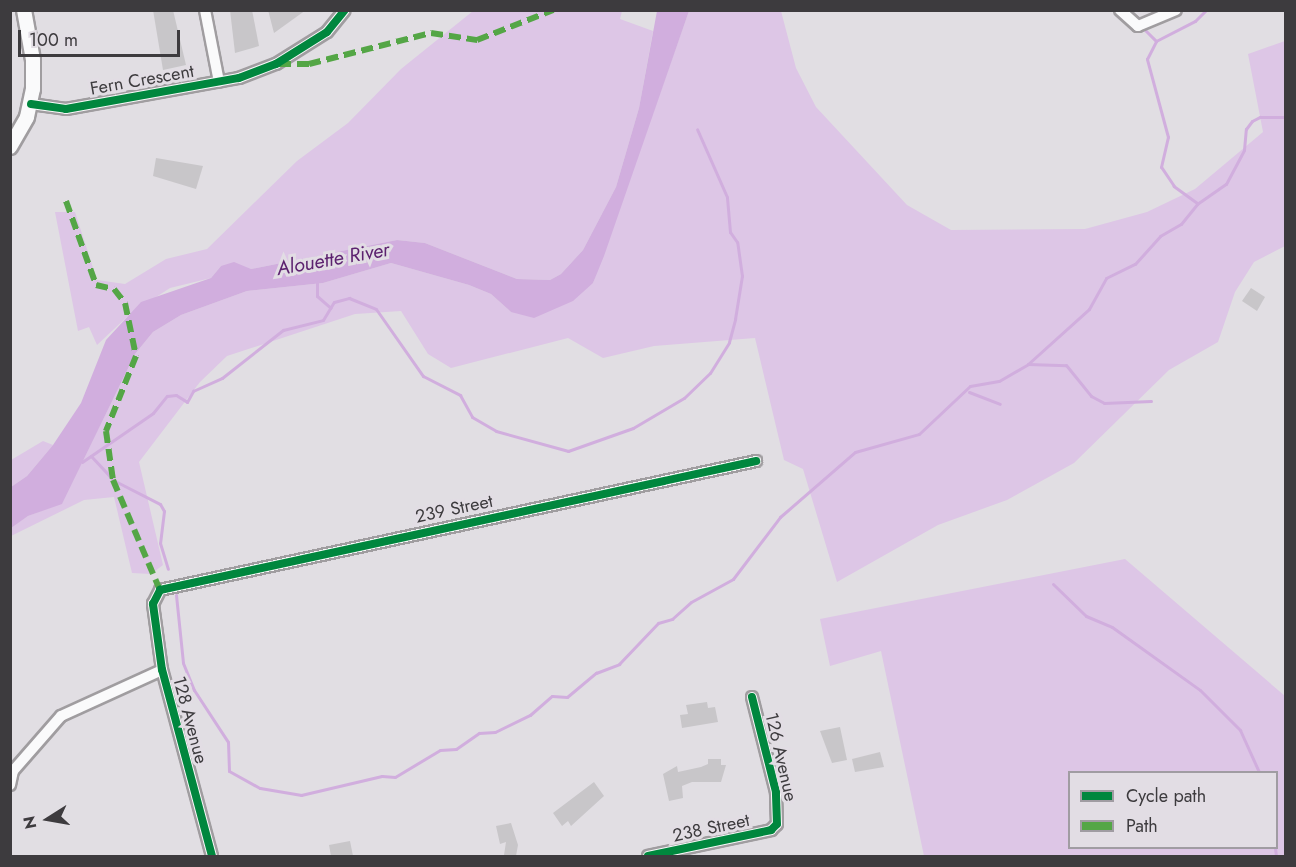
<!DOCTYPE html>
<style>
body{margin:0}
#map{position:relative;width:1296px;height:867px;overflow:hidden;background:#e1dee3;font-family:Jost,sans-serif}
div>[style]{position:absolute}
.green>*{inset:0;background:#ddc6e6}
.water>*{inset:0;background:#d1aede}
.stream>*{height:3px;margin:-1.5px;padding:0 1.5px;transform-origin:1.5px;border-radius:1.5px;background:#d1aede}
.building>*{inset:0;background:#c8c6c9}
.roads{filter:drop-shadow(2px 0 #a09da0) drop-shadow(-2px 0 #a09da0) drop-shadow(0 2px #a09da0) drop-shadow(0 -2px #a09da0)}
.minor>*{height:10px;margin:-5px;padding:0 5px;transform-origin:5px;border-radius:5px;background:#fafafb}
.tertiary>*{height:14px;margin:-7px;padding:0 7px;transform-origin:7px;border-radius:7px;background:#fafafb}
.quiet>*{height:6px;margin-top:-3px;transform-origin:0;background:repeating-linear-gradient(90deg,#54a646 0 12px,transparent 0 18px)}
.cycleway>*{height:8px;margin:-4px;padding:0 4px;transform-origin:4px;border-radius:4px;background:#00873e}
span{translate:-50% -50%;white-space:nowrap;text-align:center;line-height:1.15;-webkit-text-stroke:6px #e2dde4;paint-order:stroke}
.street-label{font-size:18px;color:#3d3b3e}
.water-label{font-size:20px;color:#5c226f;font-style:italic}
.frame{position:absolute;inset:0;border:12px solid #3d3b3e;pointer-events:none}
.legend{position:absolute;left:1068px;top:771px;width:210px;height:78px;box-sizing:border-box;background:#e2dde4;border:2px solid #a09ca2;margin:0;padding:8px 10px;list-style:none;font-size:18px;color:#3d3b3e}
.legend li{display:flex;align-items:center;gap:12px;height:30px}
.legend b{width:30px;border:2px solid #a09ca2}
.north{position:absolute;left:18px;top:789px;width:60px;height:60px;-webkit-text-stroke:4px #e2dde4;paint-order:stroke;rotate:259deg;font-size:16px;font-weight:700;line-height:24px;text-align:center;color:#3d3b3e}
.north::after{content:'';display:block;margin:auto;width:21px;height:27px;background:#3d3b3e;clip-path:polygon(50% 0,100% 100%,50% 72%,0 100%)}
.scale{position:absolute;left:18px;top:30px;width:162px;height:27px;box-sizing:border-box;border:3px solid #3d3b3e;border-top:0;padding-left:8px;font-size:18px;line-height:21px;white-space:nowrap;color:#3d3b3e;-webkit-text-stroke:4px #e2dde4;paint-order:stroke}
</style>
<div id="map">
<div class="green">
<div style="clip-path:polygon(473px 11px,622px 11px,620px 19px,653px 31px,639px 108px,616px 187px,583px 250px,561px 274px,550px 280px,517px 279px,425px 243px,397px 240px,251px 269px,221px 266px,211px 278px,170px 288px,130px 314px,97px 345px,89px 327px,78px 331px,55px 212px,75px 212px,97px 280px,125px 284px,166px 259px,207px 249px,297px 161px,348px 123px,401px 69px)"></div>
<div style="clip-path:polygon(689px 11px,781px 11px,796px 68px,816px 107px,907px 205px,951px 230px,1085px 229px,1147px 212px,1195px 189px,1263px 132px,1248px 54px,1285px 41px,1285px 246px,1254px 262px,1235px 292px,1218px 342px,1169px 370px,1074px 463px,1007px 500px,938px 525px,837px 582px,803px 469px,784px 460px,755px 338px,654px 346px,603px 358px,568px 338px,451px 368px,428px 354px,401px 311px,355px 314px,227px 356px,200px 382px,139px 462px,163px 565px,151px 574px,132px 573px,114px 497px,84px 500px,11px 536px,10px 528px,28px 516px,62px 503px,135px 354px,153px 332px,181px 315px,247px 291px,323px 283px,391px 263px,469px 285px,491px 294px,511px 312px,593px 283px)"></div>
<div style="clip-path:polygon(43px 441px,53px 445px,27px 476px,11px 487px,11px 460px)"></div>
<div style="clip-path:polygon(evenodd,1125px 559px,1285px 696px,1285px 856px,924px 856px,881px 651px,830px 666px,820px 619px,1125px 559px,1276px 772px,1276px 848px,1070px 848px,1070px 772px,1276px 772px)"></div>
</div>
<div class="water">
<div style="clip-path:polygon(657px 11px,689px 11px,604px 256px,593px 283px,573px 301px,534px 318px,511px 312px,491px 294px,469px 285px,391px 263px,323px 283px,247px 291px,181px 315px,153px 332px,135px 354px,62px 504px,28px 516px,11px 528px,11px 487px,27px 476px,53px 445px,81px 403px,106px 340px,141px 302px,211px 278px,221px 266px,234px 262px,251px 269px,397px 240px,425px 243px,517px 279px,550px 280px,561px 274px,583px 250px,616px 187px,639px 108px)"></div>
</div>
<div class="stream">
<div style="left:1142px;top:27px;width:20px;rotate:45deg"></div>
<div style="left:1197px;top:203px;width:29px;rotate:-144deg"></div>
<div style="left:1174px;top:186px;width:23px;rotate:-124deg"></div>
<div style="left:1161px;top:167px;width:31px;rotate:-77deg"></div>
<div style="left:1168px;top:137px;width:81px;rotate:-105.1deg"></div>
<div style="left:1147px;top:59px;width:20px;rotate:-63deg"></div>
<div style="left:1156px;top:41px;width:44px;rotate:-27.1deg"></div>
<div style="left:1195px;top:21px;width:16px;rotate:-45deg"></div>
<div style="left:317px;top:282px;width:14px;rotate:90deg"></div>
<div style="left:317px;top:296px;width:18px;rotate:41deg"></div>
<div style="left:1028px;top:364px;width:38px;rotate:2deg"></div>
<div style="left:1066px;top:365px;width:40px;rotate:51deg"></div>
<div style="left:1091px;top:396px;width:15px;rotate:28deg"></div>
<div style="left:1104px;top:403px;width:47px;rotate:-2.4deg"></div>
<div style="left:969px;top:392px;width:33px;rotate:21deg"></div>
<div style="left:91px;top:456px;width:33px;rotate:47deg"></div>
<div style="left:113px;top:480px;width:53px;rotate:27.1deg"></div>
<div style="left:160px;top:504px;width:8px;rotate:60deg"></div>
<div style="left:164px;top:511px;width:32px;rotate:97deg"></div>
<div style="left:160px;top:543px;width:27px;rotate:73deg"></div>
<div style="left:82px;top:462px;width:86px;rotate:-34.6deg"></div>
<div style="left:153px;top:413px;width:22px;rotate:-51deg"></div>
<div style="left:167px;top:396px;width:9px;rotate:-6deg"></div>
<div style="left:176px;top:395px;width:13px;rotate:32deg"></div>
<div style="left:187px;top:402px;width:13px;rotate:-61deg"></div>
<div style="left:193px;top:391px;width:32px;rotate:-24deg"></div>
<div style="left:222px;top:378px;width:78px;rotate:-38.2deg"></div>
<div style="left:283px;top:330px;width:41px;rotate:-14deg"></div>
<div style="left:323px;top:320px;width:21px;rotate:-59deg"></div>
<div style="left:334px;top:302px;width:16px;rotate:-15deg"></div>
<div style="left:349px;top:298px;width:29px;rotate:22deg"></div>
<div style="left:376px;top:309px;width:82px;rotate:55deg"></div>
<div style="left:423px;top:376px;width:42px;rotate:27.2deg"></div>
<div style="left:460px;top:395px;width:25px;rotate:61deg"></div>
<div style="left:472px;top:417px;width:28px;rotate:30deg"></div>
<div style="left:496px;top:431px;width:75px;rotate:15.5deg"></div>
<div style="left:568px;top:451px;width:69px;rotate:-19.5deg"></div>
<div style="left:633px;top:428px;width:59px;rotate:-30.5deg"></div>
<div style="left:684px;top:398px;width:36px;rotate:-44deg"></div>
<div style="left:710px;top:373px;width:36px;rotate:-58deg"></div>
<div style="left:729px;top:342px;width:24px;rotate:-75deg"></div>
<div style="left:735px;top:319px;width:44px;rotate:-80.8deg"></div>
<div style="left:742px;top:276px;width:34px;rotate:-98deg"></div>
<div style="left:737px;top:242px;width:12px;rotate:-125deg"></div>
<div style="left:730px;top:232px;width:35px;rotate:-95deg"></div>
<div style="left:727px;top:197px;width:74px;rotate:-113.8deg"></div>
<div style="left:1053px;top:584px;width:46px;rotate:44.1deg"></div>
<div style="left:1086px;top:616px;width:28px;rotate:23deg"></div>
<div style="left:1112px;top:627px;width:108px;rotate:35.6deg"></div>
<div style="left:1200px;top:690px;width:57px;rotate:45deg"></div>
<div style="left:1240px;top:730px;width:46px;rotate:65.7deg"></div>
<div style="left:176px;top:595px;width:68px;rotate:84.1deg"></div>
<div style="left:183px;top:663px;width:29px;rotate:68deg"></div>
<div style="left:194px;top:690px;width:62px;rotate:56.8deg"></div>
<div style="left:228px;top:742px;width:29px;rotate:88deg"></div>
<div style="left:229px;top:771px;width:35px;rotate:29deg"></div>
<div style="left:260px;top:788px;width:42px;rotate:9.7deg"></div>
<div style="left:301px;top:795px;width:83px;rotate:-13.2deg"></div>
<div style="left:382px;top:776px;width:13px;rotate:4deg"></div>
<div style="left:395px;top:777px;width:52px;rotate:-31deg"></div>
<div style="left:440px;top:750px;width:16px;rotate:-4deg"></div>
<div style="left:456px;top:749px;width:28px;rotate:-35deg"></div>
<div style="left:479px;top:733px;width:16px;rotate:-4deg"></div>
<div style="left:495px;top:732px;width:39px;rotate:-26deg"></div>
<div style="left:530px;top:715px;width:29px;rotate:-41deg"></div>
<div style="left:552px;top:696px;width:15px;rotate:4deg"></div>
<div style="left:567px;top:697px;width:38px;rotate:-40deg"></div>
<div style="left:596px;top:673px;width:25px;rotate:-21deg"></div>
<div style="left:619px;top:664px;width:57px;rotate:-46.4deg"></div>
<div style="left:658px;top:623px;width:15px;rotate:-16deg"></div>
<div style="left:672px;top:619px;width:25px;rotate:-42deg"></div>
<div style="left:691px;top:602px;width:48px;rotate:-28.7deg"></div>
<div style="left:733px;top:579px;width:78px;rotate:-52.8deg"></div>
<div style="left:780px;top:517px;width:99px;rotate:-40.9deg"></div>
<div style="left:855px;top:452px;width:66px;rotate:-15.7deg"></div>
<div style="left:919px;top:434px;width:70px;rotate:-43.3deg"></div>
<div style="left:970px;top:386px;width:29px;rotate:-10deg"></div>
<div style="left:999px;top:381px;width:34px;rotate:-30deg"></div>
<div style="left:1028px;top:364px;width:82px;rotate:-42deg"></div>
<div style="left:1089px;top:309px;width:35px;rotate:-61deg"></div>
<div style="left:1106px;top:278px;width:32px;rotate:-26deg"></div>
<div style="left:1135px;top:264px;width:38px;rotate:-48deg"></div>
<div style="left:1160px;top:236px;width:24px;rotate:-30deg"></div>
<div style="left:1181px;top:224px;width:26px;rotate:-51deg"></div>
<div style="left:1197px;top:204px;width:35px;rotate:-35deg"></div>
<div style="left:1226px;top:184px;width:38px;rotate:-62deg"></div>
<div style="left:1244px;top:150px;width:21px;rotate:-85deg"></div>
<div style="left:1246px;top:129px;width:10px;rotate:-53deg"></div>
<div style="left:1252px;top:121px;width:9px;rotate:-27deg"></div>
<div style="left:1260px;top:117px;width:26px"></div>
<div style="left:1275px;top:848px;width:8px;rotate:83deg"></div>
</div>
<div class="building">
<div style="clip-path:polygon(153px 10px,173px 10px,186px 65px,163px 70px)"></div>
<div style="clip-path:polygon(230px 10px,252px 10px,259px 46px,235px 53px)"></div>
<div style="clip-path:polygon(268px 10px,306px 10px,274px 33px)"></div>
<div style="clip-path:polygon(156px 158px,203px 166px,196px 189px,153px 176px)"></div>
<div style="clip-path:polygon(1251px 288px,1265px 297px,1257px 311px,1242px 301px)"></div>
<div style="clip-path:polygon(707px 702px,708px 708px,715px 707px,718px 722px,682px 728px,680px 715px,688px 714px,686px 705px)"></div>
<div style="clip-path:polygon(840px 727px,847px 760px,832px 763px,820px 731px)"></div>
<div style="clip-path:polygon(880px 752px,884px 767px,855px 772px,852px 759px)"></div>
<div style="clip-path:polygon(708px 759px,721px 759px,721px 765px,726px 765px,721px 782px,692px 782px,682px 786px,683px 798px,669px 801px,663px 774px,677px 766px,678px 772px,701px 767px,708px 764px)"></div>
<div style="clip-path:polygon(594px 782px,604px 796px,571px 826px,568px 821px,562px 826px,553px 813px)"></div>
<div style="clip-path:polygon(511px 823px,518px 845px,516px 856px,504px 855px,506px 842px,500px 844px,496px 826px)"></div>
<div style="clip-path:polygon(350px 841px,353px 856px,331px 856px,329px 845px)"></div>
</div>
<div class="roads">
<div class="minor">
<div style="left:205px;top:10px;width:73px;rotate:79deg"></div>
<div style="left:1120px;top:10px;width:24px;rotate:42deg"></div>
<div style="left:1138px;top:26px;width:41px;rotate:-22.8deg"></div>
<div style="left:31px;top:104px;width:35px;rotate:8deg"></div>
<div style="left:66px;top:109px;width:176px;rotate:-10.2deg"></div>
<div style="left:239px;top:78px;width:40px;rotate:-21deg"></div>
<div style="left:276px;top:64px;width:60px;rotate:-32.1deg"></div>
<div style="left:327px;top:32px;width:28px;rotate:-51deg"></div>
<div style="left:10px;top:785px;width:14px;rotate:-78deg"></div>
<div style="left:13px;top:771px;width:73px;rotate:-48.9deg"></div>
<div style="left:61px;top:716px;width:111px;rotate:-24.5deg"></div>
<div style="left:212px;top:856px;width:193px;rotate:-105deg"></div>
<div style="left:162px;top:670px;width:67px;rotate:-97.8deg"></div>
<div style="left:153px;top:604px;width:16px;rotate:-63deg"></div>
<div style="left:160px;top:590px;width:610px;rotate:-12.21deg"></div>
<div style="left:648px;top:856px;width:126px;rotate:-11.9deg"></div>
<div style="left:771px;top:830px;width:8px;rotate:-45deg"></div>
<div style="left:777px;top:824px;width:32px;rotate:-92deg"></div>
<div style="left:776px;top:792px;width:98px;rotate:-104.2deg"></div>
</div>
<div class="tertiary">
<div style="left:10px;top:147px;width:34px;rotate:-60deg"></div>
<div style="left:27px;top:117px;width:29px;rotate:-78deg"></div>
<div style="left:33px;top:89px;width:29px;rotate:-90deg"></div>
<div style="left:33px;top:60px;width:51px;rotate:-100.2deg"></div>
</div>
</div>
<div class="quiet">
<div style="left:279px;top:64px;width:30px"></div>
<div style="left:309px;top:64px;width:126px;rotate:-14.3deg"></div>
<div style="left:431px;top:33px;width:47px;rotate:8.7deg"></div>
<div style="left:477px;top:40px;width:82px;rotate:-21.5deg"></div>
<div style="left:66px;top:201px;width:89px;rotate:70.3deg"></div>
<div style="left:96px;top:285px;width:18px;rotate:13deg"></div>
<div style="left:114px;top:289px;width:18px;rotate:52deg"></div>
<div style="left:125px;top:303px;width:54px;rotate:78.3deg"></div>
<div style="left:136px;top:356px;width:81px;rotate:111.8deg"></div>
<div style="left:106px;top:431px;width:49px;rotate:81.9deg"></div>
<div style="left:113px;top:480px;width:120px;rotate:66.9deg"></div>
</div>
<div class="cycleway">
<div style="left:31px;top:104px;width:35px;rotate:8deg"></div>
<div style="left:66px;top:109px;width:176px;rotate:-10.2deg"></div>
<div style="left:239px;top:78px;width:40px;rotate:-21deg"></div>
<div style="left:276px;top:64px;width:60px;rotate:-32.1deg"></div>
<div style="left:327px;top:32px;width:28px;rotate:-51deg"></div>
<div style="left:212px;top:856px;width:193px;rotate:-105deg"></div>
<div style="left:162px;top:670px;width:67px;rotate:-97.8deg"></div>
<div style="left:153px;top:604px;width:16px;rotate:-63deg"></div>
<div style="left:160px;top:590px;width:610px;rotate:-12.21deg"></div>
<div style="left:648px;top:856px;width:126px;rotate:-11.9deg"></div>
<div style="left:771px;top:830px;width:8px;rotate:-45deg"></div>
<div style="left:777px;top:824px;width:32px;rotate:-92deg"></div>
<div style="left:776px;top:792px;width:98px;rotate:-104.2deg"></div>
</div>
<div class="street-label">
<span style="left:142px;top:80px;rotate:-10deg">Fern Crescent</span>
<span style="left:454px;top:509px;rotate:-12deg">239 Street</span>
<span style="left:190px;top:720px;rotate:75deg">128 Avenue</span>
<span style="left:781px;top:757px;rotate:77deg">126 Avenue</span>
<span style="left:711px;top:828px;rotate:-12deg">238 Street</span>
</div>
<div class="water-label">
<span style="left:333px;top:259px;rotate:-10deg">Alouette River</span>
</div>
<div class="frame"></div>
<ul class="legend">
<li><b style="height:8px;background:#00873e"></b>Cycle path</li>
<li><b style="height:8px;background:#54a646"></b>Path</li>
</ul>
<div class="north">N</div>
<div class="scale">100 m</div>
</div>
